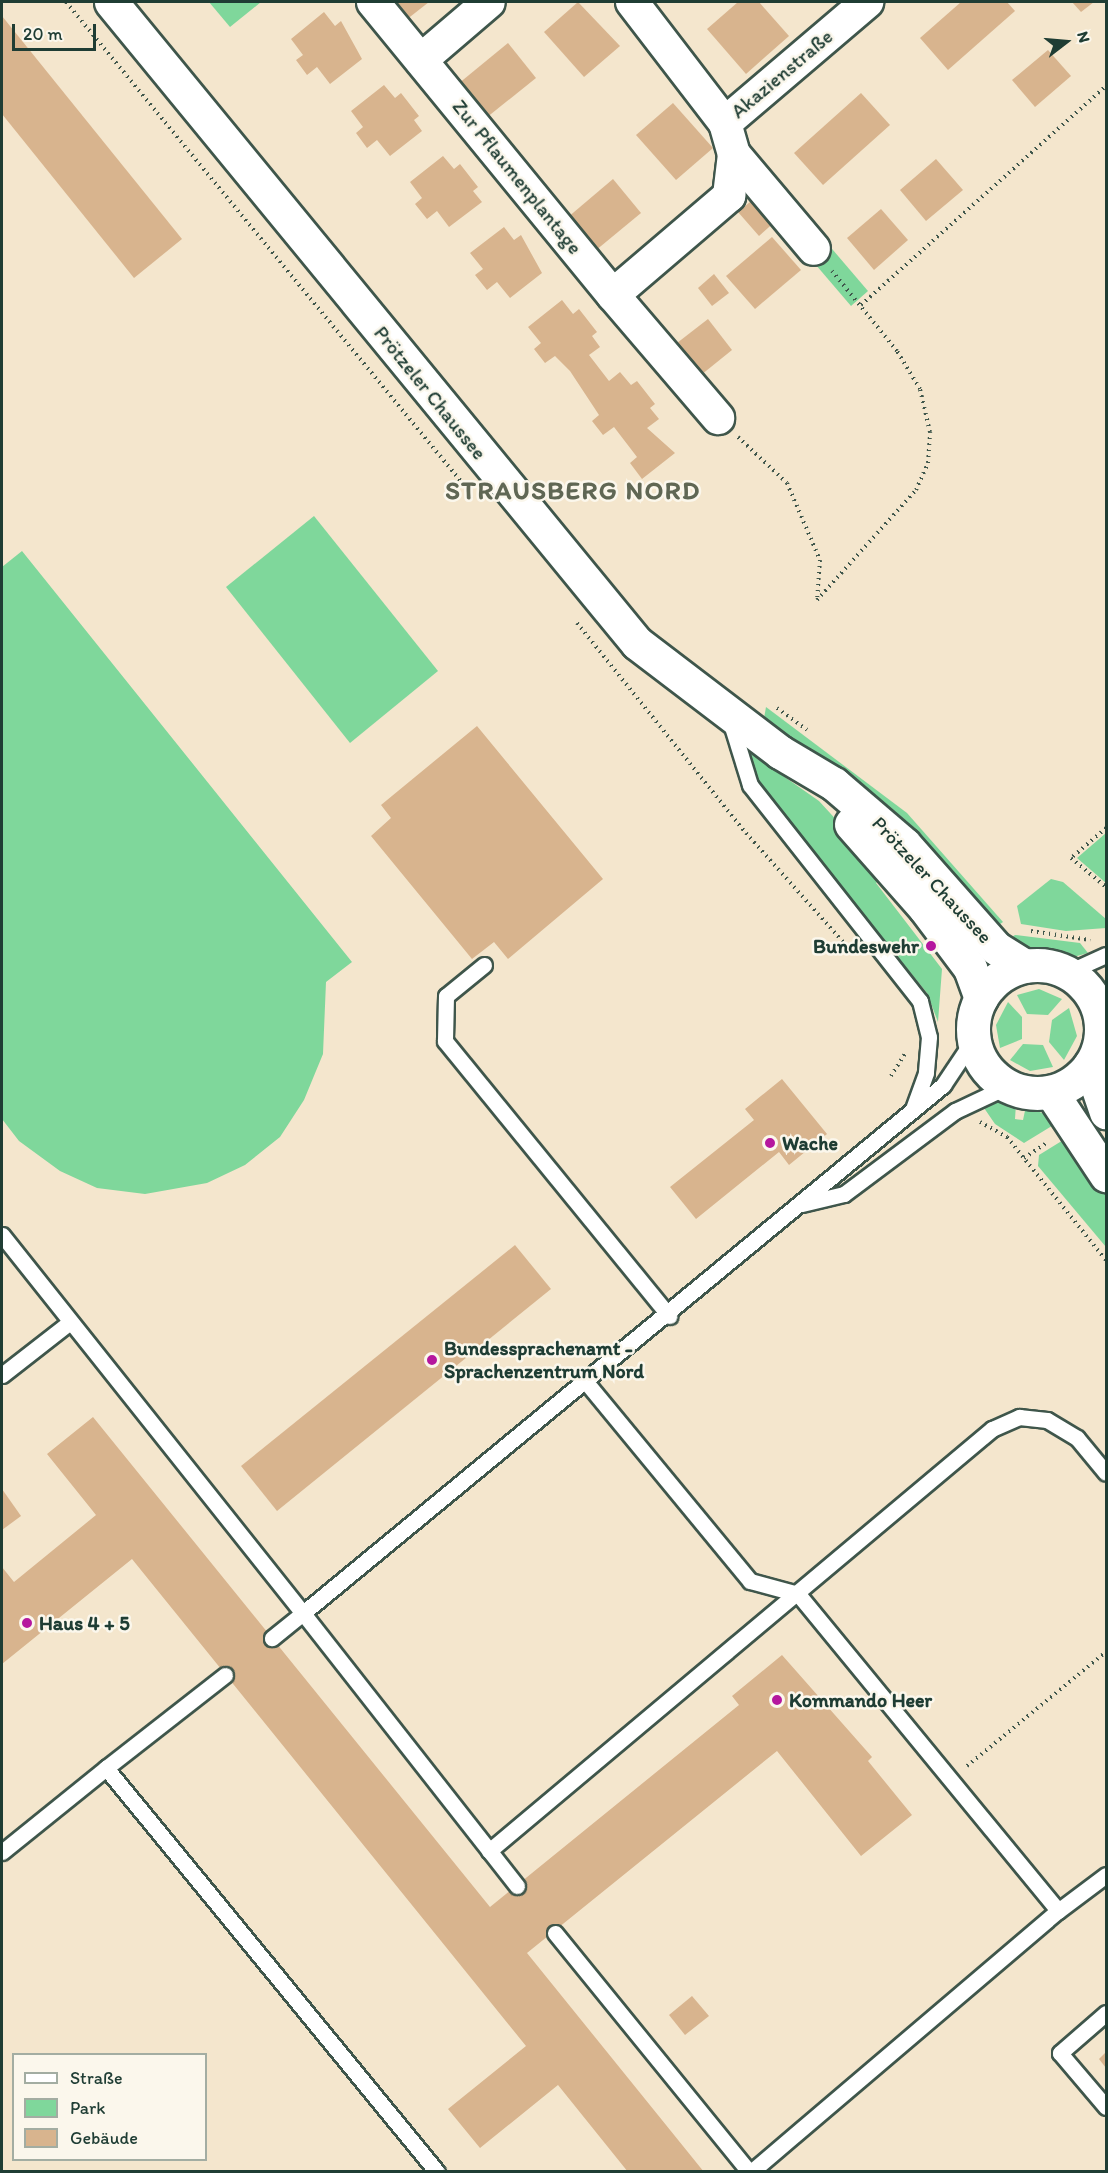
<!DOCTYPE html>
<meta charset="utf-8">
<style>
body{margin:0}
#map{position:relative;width:1108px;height:2173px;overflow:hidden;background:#f4e6cd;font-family:Itim,sans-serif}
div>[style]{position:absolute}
.green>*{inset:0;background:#7fd79b}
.building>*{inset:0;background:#d8b48e}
.path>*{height:4px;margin-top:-2px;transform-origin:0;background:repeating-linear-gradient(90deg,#3f564b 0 1.5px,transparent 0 6px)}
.roads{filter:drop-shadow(2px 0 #3f564b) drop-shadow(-2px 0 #3f564b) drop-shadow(0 2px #3f564b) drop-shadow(0 -2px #3f564b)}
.service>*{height:15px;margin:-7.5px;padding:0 7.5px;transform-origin:7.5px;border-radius:7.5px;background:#fff}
.minor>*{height:32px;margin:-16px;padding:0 16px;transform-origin:16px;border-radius:16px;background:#fff}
.secondary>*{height:33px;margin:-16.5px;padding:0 16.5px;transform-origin:16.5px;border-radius:16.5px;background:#fff}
.secondary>.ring{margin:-16.5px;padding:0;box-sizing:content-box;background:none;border:33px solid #fff;border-radius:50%}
.dots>*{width:16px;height:16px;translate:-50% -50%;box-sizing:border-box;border:3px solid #fbf7ec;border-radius:50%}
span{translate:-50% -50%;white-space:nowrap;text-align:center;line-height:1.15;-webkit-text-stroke:5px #fbf7ec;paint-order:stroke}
.street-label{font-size:20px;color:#1f3d34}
.poi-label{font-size:20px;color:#1f3d34;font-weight:700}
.right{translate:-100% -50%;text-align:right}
.left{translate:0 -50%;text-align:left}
.district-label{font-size:26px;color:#606754;font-weight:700;letter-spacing:1.5px}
.frame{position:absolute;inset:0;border:3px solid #1f3d34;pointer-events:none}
.legend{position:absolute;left:12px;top:2053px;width:195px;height:108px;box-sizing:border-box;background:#fbf7ec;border:2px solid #a3ada2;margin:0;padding:8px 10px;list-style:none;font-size:18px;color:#1f3d34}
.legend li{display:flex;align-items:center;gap:12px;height:30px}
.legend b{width:30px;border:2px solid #a3ada2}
.north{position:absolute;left:1036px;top:12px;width:60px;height:60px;-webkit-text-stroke:4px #fbf7ec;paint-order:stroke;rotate:74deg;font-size:16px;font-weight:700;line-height:24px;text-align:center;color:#1f3d34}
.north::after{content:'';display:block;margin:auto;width:21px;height:27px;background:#1f3d34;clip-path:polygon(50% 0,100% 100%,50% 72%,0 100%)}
.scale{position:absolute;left:12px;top:24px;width:84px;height:27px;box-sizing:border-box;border:3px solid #1f3d34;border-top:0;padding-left:8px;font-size:18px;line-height:21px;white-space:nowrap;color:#1f3d34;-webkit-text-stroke:4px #fbf7ec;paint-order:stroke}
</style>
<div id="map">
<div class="green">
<div style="clip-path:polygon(209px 2px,261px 2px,230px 27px)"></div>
<div style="clip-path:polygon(774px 181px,868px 291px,851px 306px,757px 196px)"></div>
<div style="clip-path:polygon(314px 516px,438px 671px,350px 743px,226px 587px)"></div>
<div style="clip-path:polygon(22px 551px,352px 962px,326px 982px,323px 1054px,304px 1100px,280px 1137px,245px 1165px,207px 1183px,145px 1194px,97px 1188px,60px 1171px,19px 1141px,2px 1119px,2px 567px)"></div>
<div style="clip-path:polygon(766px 707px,907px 813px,1003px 922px,991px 930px,763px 724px)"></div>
<div style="clip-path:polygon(749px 752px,819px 801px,886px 874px,876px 883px,942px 969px,938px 1022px,927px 993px,770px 800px,754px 774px)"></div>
<div style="clip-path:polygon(1106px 833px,1106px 883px,1077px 858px)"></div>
<div style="clip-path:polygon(1051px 879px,1063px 882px,1106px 919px,1106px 928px,1066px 931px,1021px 924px,1017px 906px)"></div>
<div style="clip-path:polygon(1015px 935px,1080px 943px,1088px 953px,1066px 959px,1031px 954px,1005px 942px)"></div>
<div style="clip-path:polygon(1039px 989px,1062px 999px,1048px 1015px,1027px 1014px,1017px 995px)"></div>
<div style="clip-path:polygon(1008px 1002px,1022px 1017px,1022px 1039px,1000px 1048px,996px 1025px)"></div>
<div style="clip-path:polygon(1069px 1008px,1077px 1036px,1064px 1060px,1049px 1042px,1052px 1020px)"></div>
<div style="clip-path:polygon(1023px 1044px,1043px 1045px,1053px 1067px,1030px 1071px,1010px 1060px)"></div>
<div style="clip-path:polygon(999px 1102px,1016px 1104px,1015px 1119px,1023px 1120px,1026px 1106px,1060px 1121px,1024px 1143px,995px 1124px,982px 1105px)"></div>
<div style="clip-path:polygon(1073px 1134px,1106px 1190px,1106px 1247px,1038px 1166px,1039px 1155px)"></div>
</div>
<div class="building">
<div style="clip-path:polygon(392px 2px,429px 2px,406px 20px)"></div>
<div style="clip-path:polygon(578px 2px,620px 46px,584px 77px,544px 32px)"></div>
<div style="clip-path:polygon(738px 2px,759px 2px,789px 36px,746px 74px,707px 29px)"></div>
<div style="clip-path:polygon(961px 2px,1007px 2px,1015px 11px,948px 70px,920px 38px)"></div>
<div style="clip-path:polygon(1072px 2px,1094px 2px,1081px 12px)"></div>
<div style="clip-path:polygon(324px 12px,335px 26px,341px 21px,362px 59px,330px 84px,317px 67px,307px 75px,296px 60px,303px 55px,291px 39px)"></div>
<div style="clip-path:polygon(2px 16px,182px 239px,134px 278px,2px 114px)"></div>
<div style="clip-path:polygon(508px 43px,536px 78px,486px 118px,458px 84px)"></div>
<div style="clip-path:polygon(1048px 50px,1071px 76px,1035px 107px,1012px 80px)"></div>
<div style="clip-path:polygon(384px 85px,395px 98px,401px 93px,419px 116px,414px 120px,422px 131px,390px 156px,377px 140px,367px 148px,356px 133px,363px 127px,351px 111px)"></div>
<div style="clip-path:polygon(861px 93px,890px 125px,823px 185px,794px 153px)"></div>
<div style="clip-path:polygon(673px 103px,713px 148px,676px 180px,636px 135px)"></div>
<div style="clip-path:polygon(443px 156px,454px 169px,460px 164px,478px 187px,473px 191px,482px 202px,449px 227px,437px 211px,427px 219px,415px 204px,422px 198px,410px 182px)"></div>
<div style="clip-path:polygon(936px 159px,963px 190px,926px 221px,900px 190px)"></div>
<div style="clip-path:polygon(613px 179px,641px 213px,595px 251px,567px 218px)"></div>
<div style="clip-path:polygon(756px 197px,777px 220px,759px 236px,738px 212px)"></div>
<div style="clip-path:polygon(881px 209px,908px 240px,874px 270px,847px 238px)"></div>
<div style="clip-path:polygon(504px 227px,514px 240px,521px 235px,542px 273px,510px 298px,497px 282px,487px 290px,475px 275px,483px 269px,470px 253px)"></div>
<div style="clip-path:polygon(772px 237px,801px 270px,755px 309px,726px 276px)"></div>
<div style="clip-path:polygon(714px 274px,729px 293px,712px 306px,698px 288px)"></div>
<div style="clip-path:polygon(562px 300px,573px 314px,579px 309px,597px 332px,592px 336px,600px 347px,589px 355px,609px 381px,620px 372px,631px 385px,637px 381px,655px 404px,650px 408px,659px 419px,647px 428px,675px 453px,642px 479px,630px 463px,637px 457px,614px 427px,603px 435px,592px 421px,599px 415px,570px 371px,555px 356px,545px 363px,534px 349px,541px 343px,528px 327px)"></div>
<div style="clip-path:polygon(708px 319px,732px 350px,701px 375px,677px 343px)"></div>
<div style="clip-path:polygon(477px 726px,603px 879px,508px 959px,494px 942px,472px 959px,371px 836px,391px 818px,381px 805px)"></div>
<div style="clip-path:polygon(782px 1079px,827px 1134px,789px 1165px,779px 1152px,696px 1219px,670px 1187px,754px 1120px,745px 1109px)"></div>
<div style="clip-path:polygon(515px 1245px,551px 1289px,277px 1511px,241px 1466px)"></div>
<div style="clip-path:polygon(93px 1417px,490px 1907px,739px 1705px,732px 1696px,782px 1655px,872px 1757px,868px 1761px,912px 1815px,861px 1856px,777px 1751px,527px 1953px,704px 2172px,628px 2172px,558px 2085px,480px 2148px,448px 2109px,526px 2046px,132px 1559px,2px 1664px,2px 1567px,14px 1582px,96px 1515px,47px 1454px)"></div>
<div style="clip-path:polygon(2px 1489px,21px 1516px,2px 1530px)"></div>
<div style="clip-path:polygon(692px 1996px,709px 2016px,685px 2035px,669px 2015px)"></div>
<div style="clip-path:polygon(1106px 2052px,1106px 2068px,1099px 2059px)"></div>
</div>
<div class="path">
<div style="left:66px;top:2px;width:626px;rotate:50.51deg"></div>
<div style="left:861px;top:305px;width:329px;rotate:-41.8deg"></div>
<div style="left:738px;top:437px;width:67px;rotate:43.2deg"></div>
<div style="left:787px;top:483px;width:84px;rotate:66.8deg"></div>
<div style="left:820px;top:560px;width:40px;rotate:94.3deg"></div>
<div style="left:817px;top:600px;width:148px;rotate:-48deg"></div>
<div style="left:916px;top:490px;width:30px;rotate:-66deg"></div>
<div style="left:928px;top:463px;width:31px;rotate:-86deg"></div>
<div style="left:930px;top:432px;width:44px;rotate:-103.1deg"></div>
<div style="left:920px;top:389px;width:44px;rotate:-121.2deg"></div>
<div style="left:897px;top:351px;width:103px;rotate:-129.1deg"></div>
<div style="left:577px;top:623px;width:270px;rotate:51.2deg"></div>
<div style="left:746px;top:833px;width:146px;rotate:48.3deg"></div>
<div style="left:777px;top:708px;width:37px;rotate:36deg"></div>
<div style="left:1106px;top:828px;width:46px;rotate:139.4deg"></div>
<div style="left:1071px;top:858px;width:45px;rotate:39.6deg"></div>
<div style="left:1031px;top:931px;width:60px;rotate:8.7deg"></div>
<div style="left:891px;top:1076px;width:26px;rotate:-58deg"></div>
<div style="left:980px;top:1122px;width:31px;rotate:29deg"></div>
<div style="left:1007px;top:1137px;width:158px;rotate:51.2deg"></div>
<div style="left:1024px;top:1158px;width:29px;rotate:-34deg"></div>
<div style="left:967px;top:1766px;width:180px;rotate:-39.4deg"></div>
</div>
<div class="roads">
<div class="service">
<div style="left:729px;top:717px;width:71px;rotate:72.8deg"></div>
<div style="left:750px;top:785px;width:275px;rotate:51.8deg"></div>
<div style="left:920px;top:1001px;width:37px;rotate:76deg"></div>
<div style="left:929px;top:1037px;width:36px;rotate:95deg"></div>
<div style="left:926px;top:1073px;width:38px;rotate:110deg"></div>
<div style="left:484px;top:965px;width:49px;rotate:140.8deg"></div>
<div style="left:446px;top:996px;width:45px;rotate:91.3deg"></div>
<div style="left:445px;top:1041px;width:355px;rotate:50.8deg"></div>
<div style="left:1066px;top:973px;width:44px;rotate:-24.2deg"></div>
<div style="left:1098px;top:1009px;width:14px;rotate:-54deg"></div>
<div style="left:802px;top:1204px;width:43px;rotate:-13.4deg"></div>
<div style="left:844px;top:1194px;width:139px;rotate:-36.8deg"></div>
<div style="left:955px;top:1111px;width:56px;rotate:-25.2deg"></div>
<div style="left:2px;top:1235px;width:483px;rotate:51.5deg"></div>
<div style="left:303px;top:1613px;width:40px;rotate:141deg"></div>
<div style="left:2px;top:1375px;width:86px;rotate:-37.9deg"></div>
<div style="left:586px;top:1382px;width:258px;rotate:50.5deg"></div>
<div style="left:750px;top:1581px;width:50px;rotate:15.2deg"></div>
<div style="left:798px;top:1594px;width:410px;rotate:50.6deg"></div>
<div style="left:1058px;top:1911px;width:60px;rotate:-36.9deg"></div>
<div style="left:106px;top:1768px;width:151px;rotate:-38deg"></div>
<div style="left:489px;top:1851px;width:657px;rotate:-40deg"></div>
<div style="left:992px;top:1429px;width:30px;rotate:-24deg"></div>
<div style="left:1019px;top:1417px;width:28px;rotate:6deg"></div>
<div style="left:1047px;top:1420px;width:35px;rotate:31deg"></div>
<div style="left:1077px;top:1438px;width:45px;rotate:50.4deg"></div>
<div style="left:2px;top:1852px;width:134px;rotate:-38.9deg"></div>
<div style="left:106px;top:1768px;width:522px;rotate:50.67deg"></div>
<div style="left:517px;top:1886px;width:347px;rotate:-128.1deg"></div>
<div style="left:303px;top:1613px;width:830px;rotate:-39.52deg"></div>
<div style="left:943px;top:1085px;width:54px;rotate:-56.3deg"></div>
<div style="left:555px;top:1933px;width:308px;rotate:50.9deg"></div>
<div style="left:1106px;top:2013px;width:61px;rotate:139deg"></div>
<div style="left:1060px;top:2053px;width:71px;rotate:49.6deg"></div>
<div style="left:751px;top:2172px;width:403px;rotate:-40.4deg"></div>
</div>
<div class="minor">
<div style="left:373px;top:2px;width:379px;rotate:50.7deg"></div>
<div style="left:613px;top:295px;width:153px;rotate:-40.5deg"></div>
<div style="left:729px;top:196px;width:42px;rotate:-83.2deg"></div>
<div style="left:632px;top:2px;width:153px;rotate:52.5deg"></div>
<div style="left:725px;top:123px;width:32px;rotate:74deg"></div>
<div style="left:734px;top:154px;width:124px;rotate:49.9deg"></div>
<div style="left:421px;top:60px;width:89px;rotate:-40.5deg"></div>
<div style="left:725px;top:123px;width:187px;rotate:-40.4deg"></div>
<div style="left:613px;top:295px;width:162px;rotate:49.5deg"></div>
</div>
<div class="secondary">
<div style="left:111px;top:2px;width:829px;rotate:50.63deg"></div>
<div style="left:637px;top:643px;width:180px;rotate:37.3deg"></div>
<div style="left:780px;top:752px;width:63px;rotate:30.7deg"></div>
<div style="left:834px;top:784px;width:92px;rotate:40.6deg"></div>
<div style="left:904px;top:844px;width:139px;rotate:48.5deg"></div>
<div style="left:996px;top:948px;width:34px;rotate:32deg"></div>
<div style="left:851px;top:824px;width:112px;rotate:48.6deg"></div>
<div style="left:925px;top:908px;width:75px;rotate:53.1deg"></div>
<div style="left:970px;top:968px;width:32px;rotate:70deg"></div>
<div class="ring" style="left:973px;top:965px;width:95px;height:95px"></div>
<div style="left:1090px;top:1065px;width:50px;rotate:71.2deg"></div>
<div style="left:1051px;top:1092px;width:100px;rotate:56.5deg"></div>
</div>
</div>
<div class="dots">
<div style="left:931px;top:946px;background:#b5179e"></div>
<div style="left:770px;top:1143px;background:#b5179e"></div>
<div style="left:432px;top:1360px;background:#b5179e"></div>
<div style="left:27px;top:1623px;background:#b5179e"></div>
<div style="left:777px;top:1700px;background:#b5179e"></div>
</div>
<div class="street-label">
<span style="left:782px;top:74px;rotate:-40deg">Akazienstraße</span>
<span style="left:517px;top:177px;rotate:51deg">Zur Pflaumenplantage</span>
<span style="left:430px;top:393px;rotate:51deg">Prötzeler Chaussee</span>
<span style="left:932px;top:880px;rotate:47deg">Prötzeler Chaussee</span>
</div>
<div class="poi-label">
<span class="right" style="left:919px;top:946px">Bundeswehr</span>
<span class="left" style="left:782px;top:1143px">Wache</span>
<span class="left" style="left:444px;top:1360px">Bundessprachenamt -<br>Sprachenzentrum Nord</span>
<span class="left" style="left:39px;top:1623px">Haus 4 + 5</span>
<span class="left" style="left:789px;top:1700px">Kommando Heer</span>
</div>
<div class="district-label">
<span style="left:573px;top:491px">STRAUSBERG NORD</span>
</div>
<div class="frame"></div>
<ul class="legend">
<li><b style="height:8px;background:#fff"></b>Straße</li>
<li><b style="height:16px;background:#7fd79b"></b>Park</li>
<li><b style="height:16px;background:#d8b48e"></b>Gebäude</li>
</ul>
<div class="north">N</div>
<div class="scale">20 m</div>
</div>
